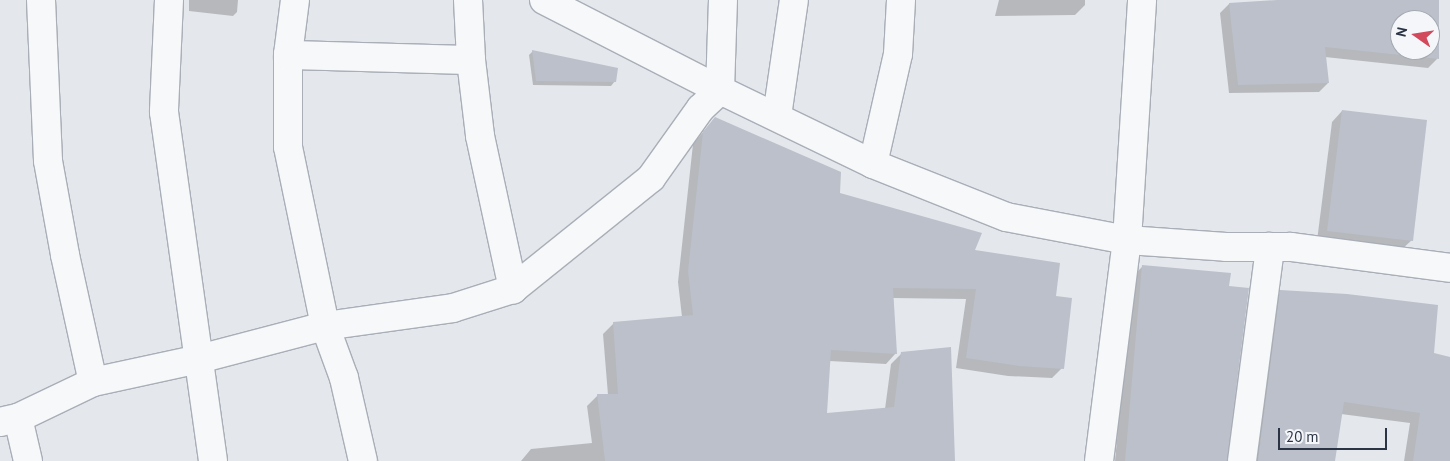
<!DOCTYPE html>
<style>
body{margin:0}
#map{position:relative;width:1450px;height:461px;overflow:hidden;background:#e4e7ec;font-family:"PT Sans",sans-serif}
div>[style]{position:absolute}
.shadow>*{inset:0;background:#0003}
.building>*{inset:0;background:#bbc0ca}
.roads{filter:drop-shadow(1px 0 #a9aeb7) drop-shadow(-1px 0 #a9aeb7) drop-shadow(0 1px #a9aeb7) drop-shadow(0 -1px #a9aeb7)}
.minor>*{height:28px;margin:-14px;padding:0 14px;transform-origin:14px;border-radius:14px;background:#f7f8fa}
span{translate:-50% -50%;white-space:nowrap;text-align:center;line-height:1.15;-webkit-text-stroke:5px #f4f6f9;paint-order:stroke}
.north{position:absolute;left:1390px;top:10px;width:50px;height:50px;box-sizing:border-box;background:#f4f6f9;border:1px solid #a4a8b1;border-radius:50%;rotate:283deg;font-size:14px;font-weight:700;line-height:20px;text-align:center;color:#2b3445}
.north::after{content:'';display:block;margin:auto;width:18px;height:22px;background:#d1495b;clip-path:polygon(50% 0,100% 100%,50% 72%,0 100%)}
.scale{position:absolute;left:1278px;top:428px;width:109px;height:22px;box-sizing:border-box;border:2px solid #2b3445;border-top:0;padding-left:6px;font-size:15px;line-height:18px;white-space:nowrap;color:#2b3445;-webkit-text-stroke:4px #f4f6f9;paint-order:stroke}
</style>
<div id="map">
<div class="shadow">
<div style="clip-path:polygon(189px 0,238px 0,237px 12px,233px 16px,189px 11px)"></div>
<div style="clip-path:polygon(999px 0,1085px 0,1085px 5px,1075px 15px,995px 16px)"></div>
<div style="clip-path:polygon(evenodd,1299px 0,1428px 0,1437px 59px,1428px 68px,1325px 57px,1328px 83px,1319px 92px,1229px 93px,1220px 13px,1229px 4px,1299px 0,1400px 20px,1430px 20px,1430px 50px,1400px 50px,1400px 20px)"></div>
<div style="clip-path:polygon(533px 51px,615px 81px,611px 86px,533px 85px,529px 55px)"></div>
<div style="clip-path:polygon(1342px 111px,1412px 240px,1401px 250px,1317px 241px,1332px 122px)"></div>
<div style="clip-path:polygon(715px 118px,838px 194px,973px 251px,1054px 297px,1062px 368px,1052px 378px,1008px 376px,956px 368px,966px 299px,893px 298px,896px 353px,886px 364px,829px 361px,826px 414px,885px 409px,891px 364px,902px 353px,954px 461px,521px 461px,531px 449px,592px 443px,587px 406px,598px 395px,608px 395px,603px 334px,614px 323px,682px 317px,678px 282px,693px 144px)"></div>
<div style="clip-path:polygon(1143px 266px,1226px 461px,1115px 461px,1132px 277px)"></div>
<div style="clip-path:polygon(1281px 292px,1433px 354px,1450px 358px,1450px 461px,1404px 461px,1410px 423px,1341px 414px,1334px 461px,1249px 461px,1270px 303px)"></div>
</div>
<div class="building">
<div style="clip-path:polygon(evenodd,1277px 0,1439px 0,1439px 59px,1325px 47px,1329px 83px,1238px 85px,1229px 3px,1277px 0,1400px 20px,1430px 20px,1430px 50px,1400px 50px,1400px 20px)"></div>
<div style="clip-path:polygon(532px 50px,618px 68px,616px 82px,536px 81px)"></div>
<div style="clip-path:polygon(1342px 110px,1427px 120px,1413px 241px,1327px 231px)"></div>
<div style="clip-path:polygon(715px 117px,841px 172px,840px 193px,982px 233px,975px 250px,1060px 263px,1056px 296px,1072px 298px,1064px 369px,1019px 366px,966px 358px,976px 289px,893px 288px,897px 354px,831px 350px,827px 413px,894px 407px,901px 352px,951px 347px,955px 461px,605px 461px,597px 394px,618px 394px,613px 322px,693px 315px,688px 271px,703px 132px)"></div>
<div style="clip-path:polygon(1142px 265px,1231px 273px,1229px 286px,1249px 288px,1227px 461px,1125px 461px)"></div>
<div style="clip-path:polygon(1280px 290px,1347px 294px,1438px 305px,1434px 353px,1450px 357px,1450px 461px,1413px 461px,1420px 413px,1344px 402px,1335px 461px,1258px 461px)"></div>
</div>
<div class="roads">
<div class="minor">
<div style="left:41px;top:0;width:161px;rotate:87.5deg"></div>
<div style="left:48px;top:161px;width:96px;rotate:79.7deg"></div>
<div style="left:65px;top:255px;width:130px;rotate:77.6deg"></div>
<div style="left:169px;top:0;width:112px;rotate:92.6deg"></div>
<div style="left:164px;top:112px;width:352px;rotate:82deg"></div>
<div style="left:295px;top:0;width:55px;rotate:97.3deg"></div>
<div style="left:288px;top:55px;width:92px;rotate:90deg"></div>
<div style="left:288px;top:147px;width:183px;rotate:78.3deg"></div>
<div style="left:325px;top:326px;width:55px;rotate:69.9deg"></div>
<div style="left:344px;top:378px;width:85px;rotate:77.1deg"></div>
<div style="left:468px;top:0;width:60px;rotate:87.1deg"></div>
<div style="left:471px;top:60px;width:77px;rotate:83.2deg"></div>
<div style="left:480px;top:136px;width:157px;rotate:77.8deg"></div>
<div style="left:544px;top:0;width:198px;rotate:27.1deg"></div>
<div style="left:720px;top:90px;width:90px;rotate:-88.1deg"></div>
<div style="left:288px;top:55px;width:183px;rotate:1.6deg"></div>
<div style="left:777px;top:116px;width:117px;rotate:-81.7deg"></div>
<div style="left:873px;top:164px;width:113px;rotate:-77.2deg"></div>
<div style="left:898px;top:54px;width:54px;rotate:-86.8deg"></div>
<div style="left:18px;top:418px;width:44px;rotate:76.9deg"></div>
<div style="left:0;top:422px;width:18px;rotate:-13deg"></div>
<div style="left:18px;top:418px;width:83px;rotate:-25.6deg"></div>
<div style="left:93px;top:382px;width:108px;rotate:-12.2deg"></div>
<div style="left:199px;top:359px;width:130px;rotate:-14.7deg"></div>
<div style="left:325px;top:326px;width:129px;rotate:-8deg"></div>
<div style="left:453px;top:308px;width:63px;rotate:-17.6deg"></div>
<div style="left:513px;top:289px;width:177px;rotate:-38.8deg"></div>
<div style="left:651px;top:178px;width:86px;rotate:-54.5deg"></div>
<div style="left:701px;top:108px;width:26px;rotate:-43deg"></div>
<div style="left:720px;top:90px;width:170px;rotate:25.8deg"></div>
<div style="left:873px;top:164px;width:143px;rotate:21.7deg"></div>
<div style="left:1006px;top:217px;width:123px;rotate:10.8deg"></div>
<div style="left:1127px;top:240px;width:99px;rotate:4deg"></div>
<div style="left:1226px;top:247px;width:65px"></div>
<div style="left:1291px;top:247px;width:160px;rotate:7.5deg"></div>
<div style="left:1099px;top:461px;width:223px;rotate:-82.8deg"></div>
<div style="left:1127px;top:240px;width:240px;rotate:-86.4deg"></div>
<div style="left:1242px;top:461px;width:216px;rotate:-82.5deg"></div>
</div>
</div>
<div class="north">N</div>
<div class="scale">20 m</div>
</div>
